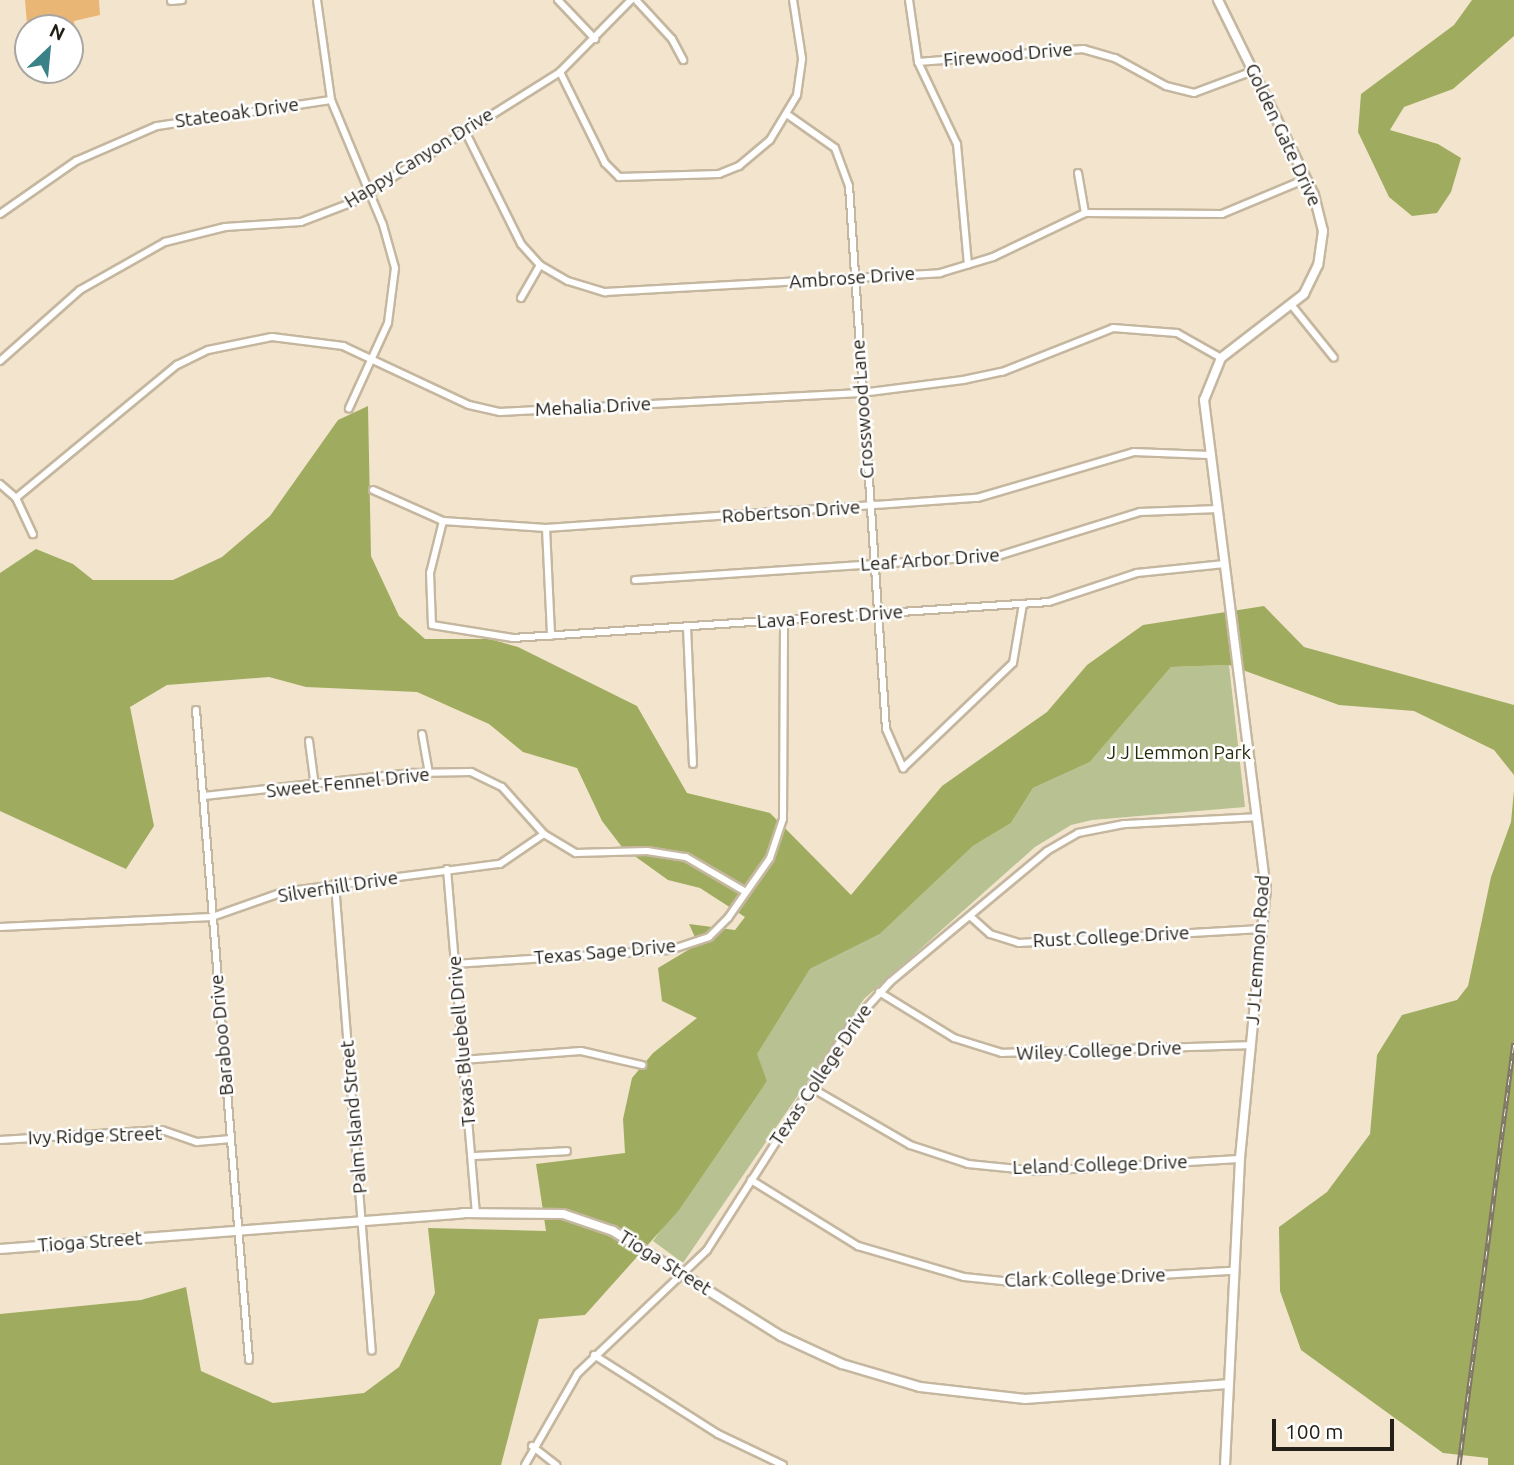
<!DOCTYPE html>
<style>
body{margin:0}
#map{position:relative;width:1514px;height:1465px;overflow:hidden;background:#f3e5cd;font-family:Ubuntu,sans-serif}
div>[style]{position:absolute}
.green>*{inset:0;background:#b7c191}
.forest>*{inset:0;background:#9fac60}
.building>*{inset:0;background:#eab675}
.roads{filter:drop-shadow(2px 0 #c5b79f) drop-shadow(-2px 0 #c5b79f) drop-shadow(0 2px #c5b79f) drop-shadow(0 -2px #c5b79f)}
.minor>*{height:6px;margin:-3px;padding:0 3px;transform-origin:3px;border-radius:3px;background:#fff}
.tertiary>*{height:8px;margin:-4px;padding:0 4px;transform-origin:4px;border-radius:4px;background:#fff}
.rail>*{height:5px;margin-top:-2.5px;transform-origin:0;background:repeating-linear-gradient(90deg,#fff 0 8px,#807768 0 16px);box-sizing:border-box;border-block:2px solid #807768}
span{translate:-50% -50%;white-space:nowrap;text-align:center;line-height:1.15;-webkit-text-stroke:5px #fff;paint-order:stroke}
.street-label{font-size:19px;color:#252017}
.park-label{font-size:19px;color:#272c0b}
.north{position:absolute;left:14px;top:14px;width:70px;height:70px;box-sizing:border-box;background:#fff;border:2px solid #a8a6a2;border-radius:50%;rotate:26deg;font-size:19px;font-weight:700;line-height:28px;text-align:center;color:#252017}
.north::after{content:'';display:block;margin:auto;width:24px;height:32px;background:#3a8287;clip-path:polygon(50% 0,100% 100%,50% 72%,0 100%)}
.scale{position:absolute;left:1272px;top:1419px;width:122px;height:32px;box-sizing:border-box;border:4px solid #252017;border-top:0;padding-left:9px;font-size:21px;line-height:24px;white-space:nowrap;color:#252017;-webkit-text-stroke:5px #fff;paint-order:stroke}
</style>
<div id="map">
<div class="green">
<div style="clip-path:polygon(1229px 665px,1245px 807px,1092px 820px,1071px 825px,1035px 847px,864px 999px,683px 1263px,653px 1241px,767px 1081px,756px 1054px,810px 969px,880px 934px,973px 846px,1011px 823px,1033px 788px,1090px 762px,1171px 667px)"></div>
</div>
<div class="forest">
<div style="clip-path:polygon(1472px 0,1514px 0,1514px 36px,1453px 89px,1404px 107px,1390px 130px,1438px 144px,1461px 158px,1451px 192px,1437px 213px,1412px 216px,1389px 197px,1358px 132px,1361px 94px,1454px 25px)"></div>
<div style="clip-path:polygon(368px 406px,371px 556px,399px 616px,425px 639px,490px 639px,518px 647px,637px 706px,687px 793px,770px 813px,851px 895px,942px 786px,1047px 712px,1087px 665px,1143px 625px,1264px 606px,1304px 647px,1514px 705px,1514px 775px,1494px 750px,1414px 711px,1339px 705px,1229px 665px,1171px 667px,1090px 762px,1033px 788px,1011px 823px,973px 846px,880px 934px,810px 969px,757px 1054px,767px 1081px,679px 1210px,585px 1315px,539px 1319px,501px 1465px,0 1465px,0 1314px,141px 1300px,186px 1287px,201px 1371px,273px 1403px,364px 1393px,399px 1367px,435px 1293px,428px 1228px,546px 1231px,536px 1164px,625px 1153px,623px 1119px,632px 1078px,653px 1053px,697px 1018px,662px 1001px,658px 968px,698px 944px,689px 924px,735px 930px,745px 917px,700px 888px,668px 880px,622px 847px,602px 821px,577px 768px,523px 752px,489px 724px,417px 692px,306px 687px,269px 677px,167px 685px,130px 707px,154px 826px,126px 869px,0 811px,0 573px,36px 549px,73px 564px,93px 580px,173px 580px,222px 557px,270px 516px,338px 420px)"></div>
<div style="clip-path:polygon(1514px 790px,1514px 1465px,1488px 1465px,1488px 1458px,1443px 1453px,1301px 1350px,1280px 1291px,1279px 1227px,1327px 1192px,1370px 1134px,1377px 1055px,1402px 1015px,1457px 1000px,1468px 986px,1491px 877px,1511px 822px)"></div>
</div>
<div class="building">
<div style="clip-path:polygon(25px 0,99px 0,100px 15px,74px 21px,75px 28px,27px 24px)"></div>
</div>
<div class="roads">
<div class="minor">
<div style="left:317px;top:0;width:101px;rotate:82deg"></div>
<div style="left:331px;top:100px;width:135px;rotate:67.4deg"></div>
<div style="left:383px;top:225px;width:45px;rotate:74.4deg"></div>
<div style="left:395px;top:268px;width:55px;rotate:97.3deg"></div>
<div style="left:388px;top:323px;width:94px;rotate:114.6deg"></div>
<div style="left:558px;top:0;width:54px;rotate:46.5deg"></div>
<div style="left:636px;top:0;width:53px;rotate:47.3deg"></div>
<div style="left:672px;top:39px;width:24px;rotate:62deg"></div>
<div style="left:909px;top:0;width:63px;rotate:81.7deg"></div>
<div style="left:918px;top:62px;width:91px;rotate:64.6deg"></div>
<div style="left:957px;top:144px;width:121px;rotate:84.8deg"></div>
<div style="left:171px;top:1px;width:11px;rotate:-5deg"></div>
<div style="left:918px;top:62px;width:166px;rotate:-4.5deg"></div>
<div style="left:1083px;top:49px;width:33px;rotate:16deg"></div>
<div style="left:1115px;top:58px;width:58px;rotate:28.8deg"></div>
<div style="left:1166px;top:86px;width:29px;rotate:14deg"></div>
<div style="left:1194px;top:93px;width:63px;rotate:-20.4deg"></div>
<div style="left:560px;top:72px;width:102px;rotate:63.7deg"></div>
<div style="left:605px;top:163px;width:20px;rotate:45deg"></div>
<div style="left:619px;top:177px;width:100px;rotate:-1.7deg"></div>
<div style="left:719px;top:174px;width:22px;rotate:-22deg"></div>
<div style="left:739px;top:166px;width:40px;rotate:-40deg"></div>
<div style="left:770px;top:140px;width:52px;rotate:-59deg"></div>
<div style="left:797px;top:95px;width:37px;rotate:-82deg"></div>
<div style="left:802px;top:58px;width:59px;rotate:-98.8deg"></div>
<div style="left:788px;top:115px;width:57px;rotate:35.1deg"></div>
<div style="left:835px;top:148px;width:40px;rotate:69.8deg"></div>
<div style="left:849px;top:186px;width:544px;rotate:86.1deg"></div>
<div style="left:886px;top:729px;width:43px;rotate:66.4deg"></div>
<div style="left:903px;top:768px;width:152px;rotate:-43.7deg"></div>
<div style="left:1013px;top:663px;width:60px;rotate:-80.4deg"></div>
<div style="left:464px;top:129px;width:128px;rotate:63.6deg"></div>
<div style="left:521px;top:244px;width:28px;rotate:48deg"></div>
<div style="left:540px;top:265px;width:32px;rotate:30deg"></div>
<div style="left:568px;top:281px;width:39px;rotate:17deg"></div>
<div style="left:605px;top:292px;width:336px;rotate:-3.2deg"></div>
<div style="left:940px;top:273px;width:55px;rotate:-16.8deg"></div>
<div style="left:993px;top:257px;width:102px;rotate:-25.6deg"></div>
<div style="left:1085px;top:213px;width:137px;rotate:0.4deg"></div>
<div style="left:1222px;top:214px;width:91px;rotate:-22.6deg"></div>
<div style="left:1078px;top:173px;width:41px;rotate:80.1deg"></div>
<div style="left:0;top:214px;width:93px;rotate:-34.9deg"></div>
<div style="left:76px;top:161px;width:88px;rotate:-23.4deg"></div>
<div style="left:157px;top:126px;width:176px;rotate:-8.5deg"></div>
<div style="left:521px;top:298px;width:38px;rotate:-60deg"></div>
<div style="left:1293px;top:307px;width:65px;rotate:51.2deg"></div>
<div style="left:0;top:361px;width:107px;rotate:-41.6deg"></div>
<div style="left:80px;top:290px;width:98px;rotate:-29.5deg"></div>
<div style="left:165px;top:242px;width:62px;rotate:-14deg"></div>
<div style="left:225px;top:227px;width:76px;rotate:-3.8deg"></div>
<div style="left:301px;top:222px;width:56px;rotate:-21deg"></div>
<div style="left:353px;top:202px;width:244px;rotate:-32.1deg"></div>
<div style="left:560px;top:72px;width:101px;rotate:-45.4deg"></div>
<div style="left:0;top:484px;width:21px;rotate:41deg"></div>
<div style="left:16px;top:498px;width:40px;rotate:65deg"></div>
<div style="left:373px;top:490px;width:77px;rotate:23.9deg"></div>
<div style="left:443px;top:521px;width:103px;rotate:3.9deg"></div>
<div style="left:546px;top:528px;width:432px;rotate:-4deg"></div>
<div style="left:977px;top:498px;width:164px;rotate:-16.3deg"></div>
<div style="left:1134px;top:452px;width:75px;rotate:2.3deg"></div>
<div style="left:16px;top:498px;width:209px;rotate:-39.6deg"></div>
<div style="left:177px;top:365px;width:34px;rotate:-26deg"></div>
<div style="left:208px;top:350px;width:65px;rotate:-11.5deg"></div>
<div style="left:272px;top:337px;width:72px;rotate:7.2deg"></div>
<div style="left:343px;top:346px;width:139px;rotate:25.1deg"></div>
<div style="left:469px;top:405px;width:32px;rotate:13deg"></div>
<div style="left:500px;top:412px;width:361px;rotate:-3deg"></div>
<div style="left:861px;top:393px;width:103px;rotate:-7.3deg"></div>
<div style="left:963px;top:380px;width:40px;rotate:-12deg"></div>
<div style="left:1002px;top:372px;width:119px;rotate:-21.6deg"></div>
<div style="left:1113px;top:328px;width:64px;rotate:4.5deg"></div>
<div style="left:1177px;top:333px;width:51px;rotate:29.6deg"></div>
<div style="left:443px;top:521px;width:54px;rotate:104deg"></div>
<div style="left:430px;top:573px;width:52px;rotate:87.8deg"></div>
<div style="left:432px;top:625px;width:82px;rotate:9.1deg"></div>
<div style="left:513px;top:638px;width:537px;rotate:-3.84deg"></div>
<div style="left:1049px;top:602px;width:93px;rotate:-18.2deg"></div>
<div style="left:1137px;top:573px;width:88px;rotate:-5.8deg"></div>
<div style="left:546px;top:528px;width:108px;rotate:87.3deg"></div>
<div style="left:635px;top:580px;width:364px;rotate:-3.8deg"></div>
<div style="left:998px;top:556px;width:149px;rotate:-17.2deg"></div>
<div style="left:1140px;top:512px;width:78px;rotate:-2.2deg"></div>
<div style="left:687px;top:627px;width:137px;rotate:87.5deg"></div>
<div style="left:196px;top:710px;width:652px;rotate:85.34deg"></div>
<div style="left:422px;top:734px;width:40px;rotate:80deg"></div>
<div style="left:309px;top:741px;width:46px;rotate:82.6deg"></div>
<div style="left:204px;top:796px;width:211px;rotate:-6.3deg"></div>
<div style="left:414px;top:773px;width:57px;rotate:-1deg"></div>
<div style="left:471px;top:772px;width:34px;rotate:26deg"></div>
<div style="left:502px;top:787px;width:63px;rotate:48.2deg"></div>
<div style="left:544px;top:834px;width:37px;rotate:31deg"></div>
<div style="left:576px;top:853px;width:71px;rotate:-1.6deg"></div>
<div style="left:647px;top:851px;width:39px;rotate:9deg"></div>
<div style="left:686px;top:857px;width:69px;rotate:30.3deg"></div>
<div style="left:447px;top:869px;width:345px;rotate:85.2deg"></div>
<div style="left:335px;top:884px;width:468px;rotate:85.5deg"></div>
<div style="left:970px;top:916px;width:27px;rotate:42deg"></div>
<div style="left:990px;top:934px;width:30px;rotate:17deg"></div>
<div style="left:1019px;top:943px;width:242px;rotate:-3.3deg"></div>
<div style="left:0;top:927px;width:212px;rotate:-2.7deg"></div>
<div style="left:212px;top:917px;width:75px;rotate:-19.4deg"></div>
<div style="left:283px;top:892px;width:219px;rotate:-7.4deg"></div>
<div style="left:500px;top:864px;width:53px;rotate:-34.3deg"></div>
<div style="left:454px;top:964px;width:216px;rotate:-3.7deg"></div>
<div style="left:670px;top:950px;width:41px;rotate:-18.4deg"></div>
<div style="left:709px;top:937px;width:27px;rotate:-45deg"></div>
<div style="left:728px;top:918px;width:73px;rotate:-55deg"></div>
<div style="left:770px;top:858px;width:41px;rotate:-71.6deg"></div>
<div style="left:783px;top:819px;width:199px;rotate:-89.7deg"></div>
<div style="left:879px;top:992px;width:88px;rotate:31.5deg"></div>
<div style="left:954px;top:1038px;width:50px;rotate:17.4deg"></div>
<div style="left:1002px;top:1053px;width:249px;rotate:-1.8deg"></div>
<div style="left:462px;top:1060px;width:119px;rotate:-4.3deg"></div>
<div style="left:581px;top:1051px;width:63px;rotate:12.9deg"></div>
<div style="left:810px;top:1087px;width:116px;rotate:30.1deg"></div>
<div style="left:910px;top:1145px;width:61px;rotate:18.1deg"></div>
<div style="left:968px;top:1164px;width:70px;rotate:5.7deg"></div>
<div style="left:1038px;top:1171px;width:202px;rotate:-3.4deg"></div>
<div style="left:0;top:1140px;width:162px;rotate:-3.5deg"></div>
<div style="left:162px;top:1130px;width:37px;rotate:19deg"></div>
<div style="left:197px;top:1142px;width:34px;rotate:-5deg"></div>
<div style="left:473px;top:1156px;width:94px;rotate:-3deg"></div>
<div style="left:751px;top:1180px;width:126px;rotate:31.7deg"></div>
<div style="left:858px;top:1246px;width:110px;rotate:16.3deg"></div>
<div style="left:964px;top:1277px;width:58px;rotate:5.9deg"></div>
<div style="left:1022px;top:1283px;width:211px;rotate:-3.3deg"></div>
<div style="left:594px;top:1355px;width:147px;rotate:32.5deg"></div>
<div style="left:718px;top:1434px;width:72px;rotate:25.5deg"></div>
<div style="left:532px;top:1446px;width:31px;rotate:38deg"></div>
<div style="left:525px;top:1465px;width:106px;rotate:-60.1deg"></div>
<div style="left:578px;top:1373px;width:178px;rotate:-43.6deg"></div>
<div style="left:707px;top:1250px;width:266px;rotate:-57.4deg"></div>
<div style="left:850px;top:1026px;width:59px;rotate:-47.7deg"></div>
<div style="left:890px;top:982px;width:204px;rotate:-39.8deg"></div>
<div style="left:1047px;top:851px;width:36px;rotate:-30deg"></div>
<div style="left:1078px;top:833px;width:47px;rotate:-11.1deg"></div>
<div style="left:1124px;top:824px;width:133px;rotate:-3deg"></div>
</div>
<div class="tertiary">
<div style="left:1218px;top:0;width:217px;rotate:63.8deg"></div>
<div style="left:1314px;top:195px;width:37px;rotate:76deg"></div>
<div style="left:1323px;top:231px;width:34px;rotate:98deg"></div>
<div style="left:1318px;top:265px;width:32px;rotate:116deg"></div>
<div style="left:1304px;top:294px;width:105px;rotate:142.4deg"></div>
<div style="left:1221px;top:358px;width:45px;rotate:112deg"></div>
<div style="left:1204px;top:400px;width:492px;rotate:82.8deg"></div>
<div style="left:1266px;top:888px;width:272px;rotate:95.5deg"></div>
<div style="left:1240px;top:1159px;width:306px;rotate:92.8deg"></div>
<div style="left:0;top:1249px;width:464px;rotate:-4.4deg"></div>
<div style="left:463px;top:1213px;width:100px;rotate:0.6deg"></div>
<div style="left:563px;top:1214px;width:53px;rotate:18.8deg"></div>
<div style="left:613px;top:1231px;width:198px;rotate:32deg"></div>
<div style="left:781px;top:1336px;width:67px;rotate:24.7deg"></div>
<div style="left:842px;top:1364px;width:81px;rotate:16.4deg"></div>
<div style="left:920px;top:1387px;width:106px;rotate:6.5deg"></div>
<div style="left:1025px;top:1399px;width:203px;rotate:-4.2deg"></div>
</div>
</div>
<div class="rail">
<div style="left:1459px;top:1465px;width:426px;rotate:-82.6deg"></div>
</div>
<div class="street-label">
<span style="left:1008px;top:55px;rotate:-5deg">Firewood Drive</span>
<span style="left:237px;top:113px;rotate:-8deg">Stateoak Drive</span>
<span style="left:1283px;top:135px;rotate:65deg">Golden Gate Drive</span>
<span style="left:419px;top:158px;rotate:-32deg">Happy Canyon Drive</span>
<span style="left:852px;top:278px;rotate:-4deg">Ambrose Drive</span>
<span style="left:593px;top:407px;rotate:-3deg">Mehalia Drive</span>
<span style="left:863px;top:409px;rotate:-94deg">Crosswood Lane</span>
<span style="left:791px;top:512px;rotate:-4deg">Robertson Drive</span>
<span style="left:930px;top:560px;rotate:-4deg">Leaf Arbor Drive</span>
<span style="left:830px;top:617px;rotate:-4deg">Lava Forest Drive</span>
<span style="left:348px;top:783px;rotate:-6deg">Sweet Fennel Drive</span>
<span style="left:338px;top:887px;rotate:-9deg">Silverhill Drive</span>
<span style="left:1111px;top:937px;rotate:-3deg">Rust College Drive</span>
<span style="left:1258px;top:950px;rotate:-86deg">J J Lemmon Road</span>
<span style="left:605px;top:952px;rotate:-5deg">Texas Sage Drive</span>
<span style="left:222px;top:1035px;rotate:-95deg">Baraboo Drive</span>
<span style="left:462px;top:1041px;rotate:-95deg">Texas Bluebell Drive</span>
<span style="left:1099px;top:1051px;rotate:-2deg">Wiley College Drive</span>
<span style="left:821px;top:1075px;rotate:-56deg">Texas College Drive</span>
<span style="left:354px;top:1117px;rotate:-95deg">Palm Island Street</span>
<span style="left:95px;top:1136px;rotate:-2deg">Ivy Ridge Street</span>
<span style="left:1100px;top:1165px;rotate:-2deg">Leland College Drive</span>
<span style="left:90px;top:1242px;rotate:-4deg">Tioga Street</span>
<span style="left:665px;top:1263px;rotate:32deg">Tioga Street</span>
<span style="left:1085px;top:1278px;rotate:-2deg">Clark College Drive</span>
</div>
<div class="park-label">
<span style="left:1179px;top:753px">J J Lemmon Park</span>
</div>
<div class="north">N</div>
<div class="scale">100 m</div>
</div>
